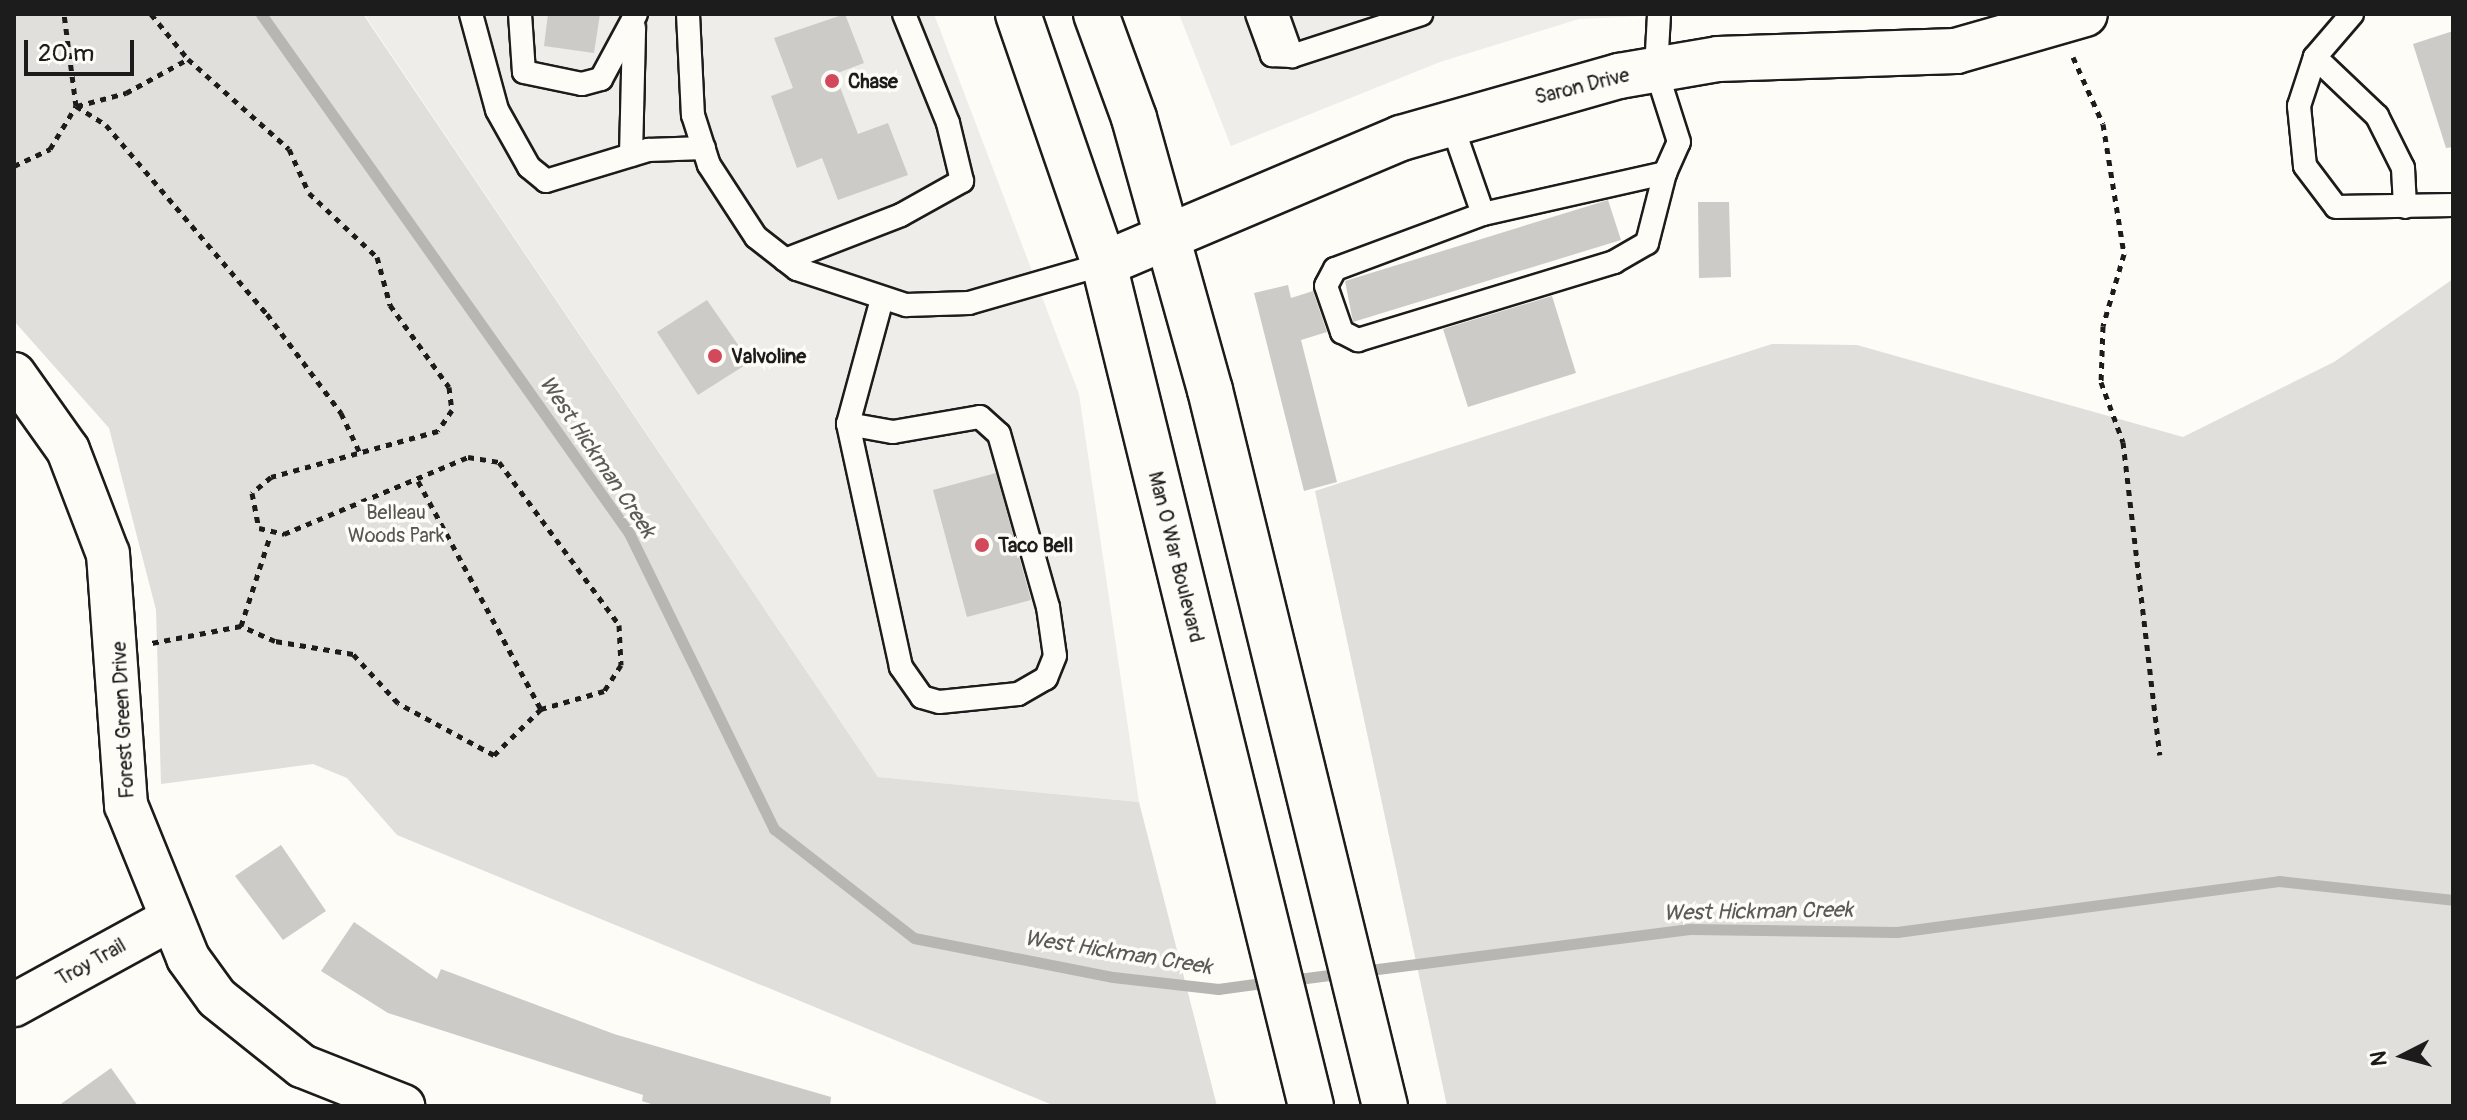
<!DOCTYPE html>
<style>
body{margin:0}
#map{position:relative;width:2467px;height:1120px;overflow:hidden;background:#fdfcf7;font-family:Pangolin,sans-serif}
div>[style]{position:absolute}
.built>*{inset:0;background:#eeede9}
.green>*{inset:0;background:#e0dfdb}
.stream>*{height:11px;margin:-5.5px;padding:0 5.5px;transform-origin:5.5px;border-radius:5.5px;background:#b7b6b2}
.building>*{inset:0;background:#cccbc8}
.path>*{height:5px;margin-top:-2.5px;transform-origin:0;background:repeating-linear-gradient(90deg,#1c1c1c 0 6px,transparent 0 12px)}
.roads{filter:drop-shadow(2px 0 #1c1c1c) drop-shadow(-2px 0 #1c1c1c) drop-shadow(0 2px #1c1c1c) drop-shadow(0 -2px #1c1c1c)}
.service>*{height:22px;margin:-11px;padding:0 11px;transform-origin:11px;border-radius:11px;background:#fdfcf7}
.minor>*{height:42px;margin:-21px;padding:0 21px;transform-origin:21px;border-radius:21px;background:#fdfcf7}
.tertiary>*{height:44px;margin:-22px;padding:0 22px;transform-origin:22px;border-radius:22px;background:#fdfcf7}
.primary>*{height:44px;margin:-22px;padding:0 22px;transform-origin:22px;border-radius:22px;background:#fdfcf7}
.dots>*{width:22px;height:22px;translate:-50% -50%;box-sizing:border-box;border:4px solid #fdfcf7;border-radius:50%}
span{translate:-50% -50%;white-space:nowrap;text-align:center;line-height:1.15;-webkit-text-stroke:7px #fdfcf7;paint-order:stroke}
.poi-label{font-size:20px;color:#1c1c1c;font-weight:700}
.left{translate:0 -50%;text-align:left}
.street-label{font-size:20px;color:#1c1c1c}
.park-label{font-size:20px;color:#575655}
.water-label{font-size:22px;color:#5a5a58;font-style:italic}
.frame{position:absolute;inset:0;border:16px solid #1c1c1c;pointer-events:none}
.north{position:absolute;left:2363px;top:1016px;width:80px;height:80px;-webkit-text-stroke:6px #fdfcf7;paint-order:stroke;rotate:264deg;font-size:22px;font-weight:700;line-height:32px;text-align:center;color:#1c1c1c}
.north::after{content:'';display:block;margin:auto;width:28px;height:36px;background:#1c1c1c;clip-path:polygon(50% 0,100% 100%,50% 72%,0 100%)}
.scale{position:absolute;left:24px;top:40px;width:110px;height:36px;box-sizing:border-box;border:4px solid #1c1c1c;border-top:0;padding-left:10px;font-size:24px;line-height:28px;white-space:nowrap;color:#1c1c1c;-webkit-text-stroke:6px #fdfcf7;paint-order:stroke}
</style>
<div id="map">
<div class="built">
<div style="clip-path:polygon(364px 14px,934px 14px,1079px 394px,1139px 802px,878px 777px)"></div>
<div style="clip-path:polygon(1179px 14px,1686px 14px,1579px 19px,1440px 62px,1231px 146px)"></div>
</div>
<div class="green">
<div style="clip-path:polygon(14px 14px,363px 14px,878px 777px,1139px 802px,1217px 1106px,1055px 1106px,397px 835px,347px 778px,313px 764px,161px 784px,156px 610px,109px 428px,14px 321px)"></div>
<div style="clip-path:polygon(2453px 279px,2453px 1106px,1447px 1106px,1315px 491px,1772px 344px,1857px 345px,2183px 437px,2334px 362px)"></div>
</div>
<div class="stream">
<div style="left:261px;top:14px;width:636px;rotate:54.66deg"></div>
<div style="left:629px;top:533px;width:330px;rotate:63.9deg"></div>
<div style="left:774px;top:829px;width:177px;rotate:37.9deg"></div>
<div style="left:914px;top:938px;width:203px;rotate:11.1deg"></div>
<div style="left:1113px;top:977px;width:106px;rotate:6.5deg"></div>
<div style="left:1218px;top:989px;width:52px;rotate:-7.7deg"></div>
<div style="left:1362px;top:971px;width:332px;rotate:-7.3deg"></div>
<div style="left:1691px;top:929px;width:206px;rotate:0.8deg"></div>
<div style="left:1897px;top:932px;width:385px;rotate:-7.6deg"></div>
<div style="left:2279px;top:881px;width:175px;rotate:6.2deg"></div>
<div style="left:1291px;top:980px;width:54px;rotate:-7.4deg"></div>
</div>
<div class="building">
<div style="clip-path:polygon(548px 14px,600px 14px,594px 53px,544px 46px)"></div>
<div style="clip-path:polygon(845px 14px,864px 63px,835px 74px,858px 134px,888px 123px,908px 175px,838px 200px,822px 158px,797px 168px,771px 96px,793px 88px,774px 38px)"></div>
<div style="clip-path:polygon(2453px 31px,2453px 147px,2446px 148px,2413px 44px)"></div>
<div style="clip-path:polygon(1608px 200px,1621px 240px,1353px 322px,1345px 281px)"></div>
<div style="clip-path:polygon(1698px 202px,1729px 202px,1731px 277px,1699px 278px)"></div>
<div style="clip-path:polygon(1288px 285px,1291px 298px,1313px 291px,1327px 332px,1301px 340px,1337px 482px,1304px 491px,1254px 293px)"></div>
<div style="clip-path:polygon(1552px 296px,1576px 373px,1468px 407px,1443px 329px)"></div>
<div style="clip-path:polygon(707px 300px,750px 362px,698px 395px,657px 332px)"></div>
<div style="clip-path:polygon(996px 473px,1031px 600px,967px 617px,933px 490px)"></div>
<div style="clip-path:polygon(281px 845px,326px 911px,283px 940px,235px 876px)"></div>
<div style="clip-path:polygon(354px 922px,437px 979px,441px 969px,614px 1034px,831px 1097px,830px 1106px,657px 1106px,642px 1101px,643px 1095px,388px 1013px,321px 971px)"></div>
<div style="clip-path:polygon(111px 1068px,138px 1106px,58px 1106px)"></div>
</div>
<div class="path">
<div style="left:151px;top:14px;width:58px;rotate:50.6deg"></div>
<div style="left:188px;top:59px;width:135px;rotate:41.7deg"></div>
<div style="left:289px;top:149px;width:48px;rotate:65.6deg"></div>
<div style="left:309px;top:193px;width:93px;rotate:43.3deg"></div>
<div style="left:377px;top:257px;width:50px;rotate:74.8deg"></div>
<div style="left:390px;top:305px;width:101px;rotate:54.3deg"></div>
<div style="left:449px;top:387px;width:23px;rotate:83deg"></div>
<div style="left:452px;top:410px;width:25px;rotate:124deg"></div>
<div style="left:438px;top:431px;width:173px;rotate:164.6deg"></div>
<div style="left:271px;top:477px;width:25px;rotate:140deg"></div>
<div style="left:252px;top:493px;width:36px;rotate:79deg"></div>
<div style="left:259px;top:528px;width:26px;rotate:13deg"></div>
<div style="left:284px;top:534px;width:199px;rotate:-22.7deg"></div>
<div style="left:468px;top:457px;width:31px;rotate:9deg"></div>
<div style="left:499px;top:462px;width:202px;rotate:53.6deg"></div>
<div style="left:619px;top:625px;width:40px;rotate:87.1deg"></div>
<div style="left:621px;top:665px;width:31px;rotate:123deg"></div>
<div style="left:604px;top:691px;width:66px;rotate:164.1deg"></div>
<div style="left:541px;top:709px;width:66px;rotate:135.6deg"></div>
<div style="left:494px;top:755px;width:109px;rotate:-151.6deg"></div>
<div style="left:398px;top:703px;width:67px;rotate:-132.6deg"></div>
<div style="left:353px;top:654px;width:79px;rotate:-170.5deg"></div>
<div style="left:275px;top:641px;width:37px;rotate:-156deg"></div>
<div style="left:241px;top:626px;width:91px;rotate:169.2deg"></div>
<div style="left:2073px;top:57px;width:73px;rotate:65.9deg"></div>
<div style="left:2103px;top:124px;width:132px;rotate:80.8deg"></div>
<div style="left:2124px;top:254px;width:75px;rotate:106.3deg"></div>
<div style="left:2103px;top:326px;width:56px;rotate:92deg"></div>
<div style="left:2101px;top:382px;width:64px;rotate:69.9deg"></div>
<div style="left:2123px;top:442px;width:315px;rotate:83.3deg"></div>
<div style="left:76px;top:106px;width:36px;rotate:32deg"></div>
<div style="left:106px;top:125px;width:248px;rotate:49.6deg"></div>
<div style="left:267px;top:314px;width:124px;rotate:53.2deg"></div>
<div style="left:341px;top:413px;width:44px;rotate:64.6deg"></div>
<div style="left:77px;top:106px;width:51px;rotate:-14.9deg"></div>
<div style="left:126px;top:93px;width:71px;rotate:-28.7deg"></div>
<div style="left:14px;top:166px;width:40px;rotate:-25deg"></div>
<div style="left:50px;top:149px;width:50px;rotate:-58.8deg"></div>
<div style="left:76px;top:106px;width:93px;rotate:-97.4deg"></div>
<div style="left:418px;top:481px;width:259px;rotate:61.7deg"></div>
<div style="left:241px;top:626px;width:95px;rotate:-72.1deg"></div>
</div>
<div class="roads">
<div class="service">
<div style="left:471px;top:14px;width:99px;rotate:74.8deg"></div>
<div style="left:497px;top:110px;width:65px;rotate:60.7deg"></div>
<div style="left:529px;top:167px;width:22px;rotate:39deg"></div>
<div style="left:546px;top:181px;width:107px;rotate:-16.9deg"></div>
<div style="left:648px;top:150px;width:56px;rotate:-2deg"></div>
<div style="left:520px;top:14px;width:58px;rotate:86.1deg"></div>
<div style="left:524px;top:72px;width:59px;rotate:11.7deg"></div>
<div style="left:582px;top:84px;width:20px;rotate:-15deg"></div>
<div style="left:601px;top:79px;width:74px;rotate:-61.7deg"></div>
<div style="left:688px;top:14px;width:101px;rotate:87.2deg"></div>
<div style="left:693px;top:115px;width:52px;rotate:72.3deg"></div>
<div style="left:709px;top:165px;width:86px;rotate:56.9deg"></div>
<div style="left:756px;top:237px;width:52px;rotate:38deg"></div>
<div style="left:797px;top:269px;width:115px;rotate:18.3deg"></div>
<div style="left:906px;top:305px;width:63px;rotate:-1.8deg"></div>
<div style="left:969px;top:303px;width:141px;rotate:-16.1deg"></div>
<div style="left:1257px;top:14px;width:44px;rotate:69.9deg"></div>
<div style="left:1272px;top:55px;width:20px;rotate:3deg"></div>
<div style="left:1292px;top:56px;width:136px;rotate:-18deg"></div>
<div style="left:1277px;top:14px;width:45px;rotate:70.3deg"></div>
<div style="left:2352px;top:14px;width:57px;rotate:130.7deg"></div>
<div style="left:2315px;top:57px;width:52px;rotate:108.1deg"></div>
<div style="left:2299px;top:106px;width:60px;rotate:84.3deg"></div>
<div style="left:2305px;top:166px;width:51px;rotate:52.9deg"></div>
<div style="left:2336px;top:207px;width:117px;rotate:-1deg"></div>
<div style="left:2315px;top:57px;width:86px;rotate:43.6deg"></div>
<div style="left:2377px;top:116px;width:58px;rotate:63.4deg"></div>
<div style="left:2403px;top:168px;width:39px;rotate:87deg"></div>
<div style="left:1451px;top:122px;width:97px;rotate:70.8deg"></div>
<div style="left:1483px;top:214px;width:187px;rotate:-12.7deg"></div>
<div style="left:1665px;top:173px;width:34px;rotate:-66deg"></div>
<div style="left:1679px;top:142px;width:76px;rotate:-107.7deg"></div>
<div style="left:1656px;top:70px;width:56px;rotate:-86.9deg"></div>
<div style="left:631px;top:155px;width:127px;rotate:-88.6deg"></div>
<div style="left:1483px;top:214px;width:158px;rotate:159.6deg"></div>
<div style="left:1335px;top:269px;width:19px;rotate:118deg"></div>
<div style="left:1326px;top:286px;width:49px;rotate:70.8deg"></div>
<div style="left:1342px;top:332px;width:18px;rotate:27deg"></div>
<div style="left:1358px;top:340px;width:268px;rotate:-16.9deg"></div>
<div style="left:1614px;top:262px;width:38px;rotate:-30deg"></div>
<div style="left:1647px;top:243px;width:72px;rotate:-75.6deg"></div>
<div style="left:785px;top:260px;width:124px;rotate:-21.2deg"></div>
<div style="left:901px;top:215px;width:70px;rotate:-29.1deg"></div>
<div style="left:962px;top:181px;width:60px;rotate:-103.6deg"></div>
<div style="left:948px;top:123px;width:118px;rotate:-112deg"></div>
<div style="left:848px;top:424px;width:46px;rotate:10.1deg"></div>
<div style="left:893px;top:432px;width:88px;rotate:-9.8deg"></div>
<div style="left:980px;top:417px;width:25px;rotate:42deg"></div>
<div style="left:999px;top:434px;width:180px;rotate:74.2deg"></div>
<div style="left:1048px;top:607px;width:49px;rotate:81.9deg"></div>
<div style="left:1055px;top:656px;width:24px;rotate:112deg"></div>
<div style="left:1046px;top:678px;width:32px;rotate:150deg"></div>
<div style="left:1018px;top:694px;width:79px;rotate:174.2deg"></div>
<div style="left:939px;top:702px;width:18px;rotate:-164deg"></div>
<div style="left:922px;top:697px;width:37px;rotate:-125deg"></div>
<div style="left:901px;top:667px;width:249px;rotate:-102.3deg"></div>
<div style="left:848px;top:424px;width:130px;rotate:-74.8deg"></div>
</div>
<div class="minor">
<div style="left:14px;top:374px;width:93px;rotate:54.6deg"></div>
<div style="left:68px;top:450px;width:111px;rotate:69deg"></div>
<div style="left:108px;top:554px;width:252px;rotate:85.9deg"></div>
<div style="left:126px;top:805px;width:165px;rotate:67.9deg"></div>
<div style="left:188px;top:958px;width:49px;rotate:54.1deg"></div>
<div style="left:217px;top:998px;width:109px;rotate:38.7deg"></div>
<div style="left:302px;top:1066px;width:109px;rotate:21.6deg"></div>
<div style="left:14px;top:1005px;width:177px;rotate:-28.7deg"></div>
</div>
<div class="tertiary">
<div style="left:1104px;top:264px;width:323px;rotate:-23deg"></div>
<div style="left:1401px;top:138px;width:227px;rotate:-15.9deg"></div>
<div style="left:1619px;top:76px;width:100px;rotate:-9.7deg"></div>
<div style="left:1718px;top:59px;width:238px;rotate:-1.9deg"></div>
<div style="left:1956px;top:51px;width:134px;rotate:-16deg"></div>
</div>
<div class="primary">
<div style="left:1018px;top:14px;width:264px;rotate:71deg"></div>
<div style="left:1104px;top:264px;width:867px;rotate:76.19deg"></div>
<div style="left:1096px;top:14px;width:111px;rotate:69.9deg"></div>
<div style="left:1134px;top:118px;width:282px;rotate:74.4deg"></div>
<div style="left:1210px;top:390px;width:737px;rotate:76.27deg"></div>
</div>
</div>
<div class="dots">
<div style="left:832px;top:81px;background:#d1495b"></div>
<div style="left:715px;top:356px;background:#d1495b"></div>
<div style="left:982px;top:545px;background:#d1495b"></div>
</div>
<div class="poi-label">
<span class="left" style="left:848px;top:81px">Chase</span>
<span class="left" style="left:731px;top:356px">Valvoline</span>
<span class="left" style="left:998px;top:545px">Taco Bell</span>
</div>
<div class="street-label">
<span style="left:1582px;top:86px;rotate:-14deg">Saron Drive</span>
<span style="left:1176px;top:557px;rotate:76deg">Man O War Boulevard</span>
<span style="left:123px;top:720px;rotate:-93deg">Forest Green Drive</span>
<span style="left:91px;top:962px;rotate:-29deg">Troy Trail</span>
</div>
<div class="park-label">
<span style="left:396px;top:524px">Belleau<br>Woods Park</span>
</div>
<div class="water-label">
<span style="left:597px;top:457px;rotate:56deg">West Hickman Creek</span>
<span style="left:1758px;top:912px;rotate:-1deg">West Hickman Creek</span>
<span style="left:1118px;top:953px;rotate:9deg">West Hickman Creek</span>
</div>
<div class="frame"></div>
<div class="north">N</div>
<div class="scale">20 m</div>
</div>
